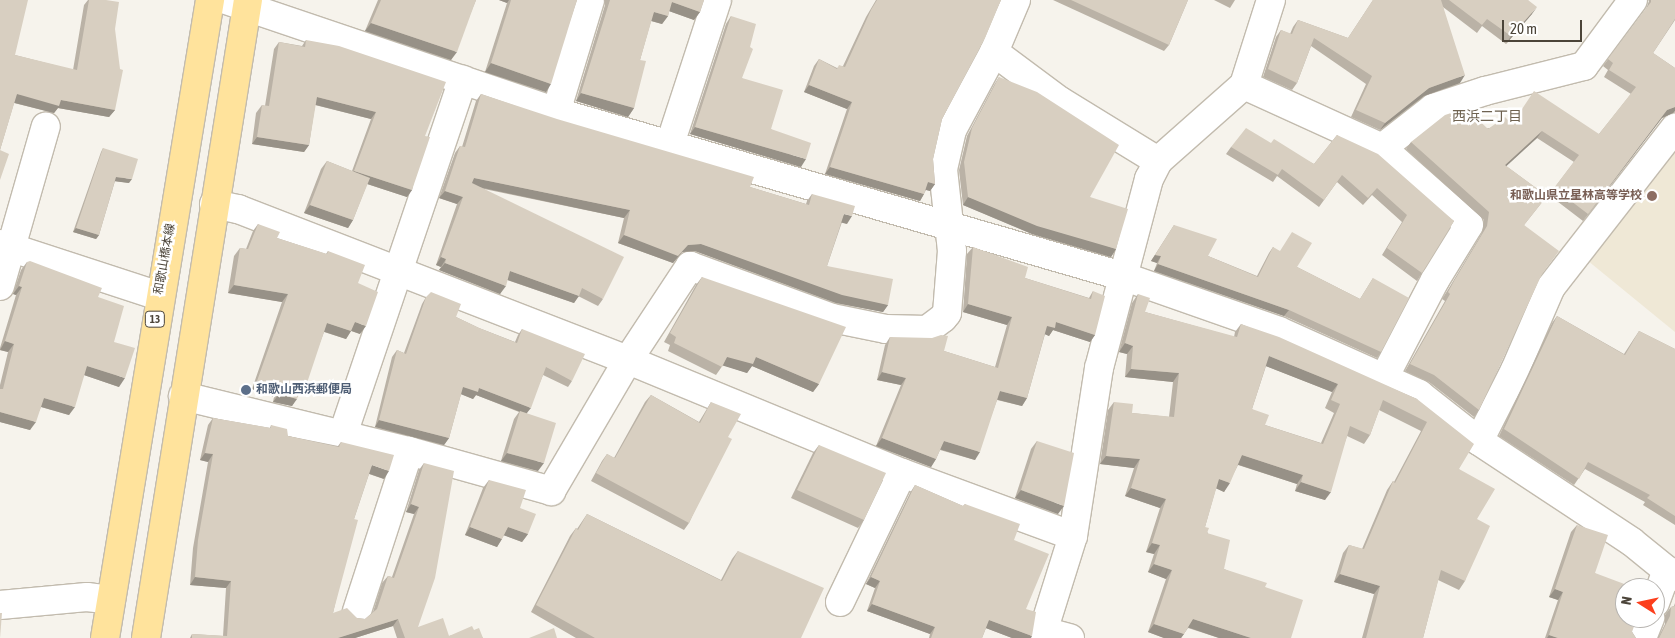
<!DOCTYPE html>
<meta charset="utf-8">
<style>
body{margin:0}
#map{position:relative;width:1675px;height:638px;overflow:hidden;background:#f6f3ec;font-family:"Asap Condensed","Noto Sans JP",sans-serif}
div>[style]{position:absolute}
.education>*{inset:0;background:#efe8d6}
.roads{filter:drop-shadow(1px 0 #c2bbae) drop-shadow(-1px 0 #c2bbae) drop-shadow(0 1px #c2bbae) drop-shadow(0 -1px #c2bbae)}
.minor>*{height:28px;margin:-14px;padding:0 14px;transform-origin:14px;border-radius:14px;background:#fff}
.major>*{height:28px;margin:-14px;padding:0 14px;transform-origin:14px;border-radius:14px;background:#ffe39c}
.wall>*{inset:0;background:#bab2a6}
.shaded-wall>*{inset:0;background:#979187}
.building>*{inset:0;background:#d8cfc1}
.dots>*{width:14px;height:14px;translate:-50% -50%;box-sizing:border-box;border:2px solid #fff;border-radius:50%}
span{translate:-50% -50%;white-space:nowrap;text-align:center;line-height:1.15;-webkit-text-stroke:5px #fff;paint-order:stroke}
.shield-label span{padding:1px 4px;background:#fff;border:1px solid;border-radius:4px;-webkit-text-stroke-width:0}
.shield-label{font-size:11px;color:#4b4439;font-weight:700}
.education-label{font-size:12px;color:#785e54;font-weight:700}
.right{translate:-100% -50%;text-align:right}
.street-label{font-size:12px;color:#4b4439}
.service-label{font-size:12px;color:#4e5e75;font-weight:700}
.left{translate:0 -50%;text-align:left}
.neighbourhood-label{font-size:14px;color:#6e6250}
.north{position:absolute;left:1615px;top:578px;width:50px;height:50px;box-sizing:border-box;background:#fff;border:1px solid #b7b4b0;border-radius:50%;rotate:280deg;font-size:14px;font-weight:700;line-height:20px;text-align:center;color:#4b4439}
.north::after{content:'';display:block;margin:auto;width:18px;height:22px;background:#fc3f1d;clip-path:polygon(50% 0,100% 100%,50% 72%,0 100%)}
.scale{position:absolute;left:1502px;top:20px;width:80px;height:22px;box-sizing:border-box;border:2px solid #4b4439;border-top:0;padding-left:6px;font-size:15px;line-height:18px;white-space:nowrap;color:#4b4439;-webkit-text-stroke:4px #fff;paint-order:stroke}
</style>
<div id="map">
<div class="education">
<div style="clip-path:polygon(1675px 136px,1675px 332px,1582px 256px)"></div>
</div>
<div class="roads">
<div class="minor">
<div style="left:226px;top:0;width:348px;rotate:18.7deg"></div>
<div style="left:556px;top:112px;width:592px;rotate:16.17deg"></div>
<div style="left:1125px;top:277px;width:163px;rotate:19.3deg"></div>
<div style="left:1279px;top:331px;width:154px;rotate:24.2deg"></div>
<div style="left:1419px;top:394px;width:76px;rotate:38.1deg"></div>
<div style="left:1479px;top:441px;width:183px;rotate:33.4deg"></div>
<div style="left:1632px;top:542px;width:55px;rotate:39.1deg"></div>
<div style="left:1016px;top:0;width:56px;rotate:112.9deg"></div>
<div style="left:994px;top:52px;width:82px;rotate:36.6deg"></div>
<div style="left:1060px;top:101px;width:115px;rotate:31.5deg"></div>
<div style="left:1244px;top:85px;width:152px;rotate:24.5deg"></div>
<div style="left:1382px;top:148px;width:65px;rotate:-38.1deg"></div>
<div style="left:1433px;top:108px;width:55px;rotate:-18.1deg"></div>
<div style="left:1485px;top:91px;width:102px;rotate:-14.2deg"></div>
<div style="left:1584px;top:66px;width:82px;rotate:-53.4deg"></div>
<div style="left:556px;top:112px;width:117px;rotate:-73.1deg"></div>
<div style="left:670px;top:144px;width:151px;rotate:-71.9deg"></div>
<div style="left:1382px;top:148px;width:116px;rotate:41.5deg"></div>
<div style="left:1469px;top:225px;width:65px;rotate:121.7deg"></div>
<div style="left:1435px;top:280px;width:110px;rotate:117.5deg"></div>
<div style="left:214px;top:204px;width:25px;rotate:12deg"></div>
<div style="left:238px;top:209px;width:418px;rotate:21.2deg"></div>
<div style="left:628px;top:360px;width:296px;rotate:22.4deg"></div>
<div style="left:902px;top:473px;width:182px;rotate:20.2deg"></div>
<div style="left:0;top:244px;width:167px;rotate:18.1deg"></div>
<div style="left:0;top:286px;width:166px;rotate:-74deg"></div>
<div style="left:183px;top:396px;width:233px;rotate:13.7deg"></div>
<div style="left:343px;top:434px;width:374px;rotate:-71.3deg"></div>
<div style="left:1479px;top:441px;width:80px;rotate:-63.1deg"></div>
<div style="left:1515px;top:370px;width:90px;rotate:-66.6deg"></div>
<div style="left:1551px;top:287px;width:202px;rotate:-52.1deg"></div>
<div style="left:840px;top:602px;width:143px;rotate:-64.3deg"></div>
<div style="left:1655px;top:603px;width:35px;rotate:-70deg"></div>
<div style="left:0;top:605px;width:87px;rotate:-5.3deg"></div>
<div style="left:87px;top:597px;width:24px;rotate:7deg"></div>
<div style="left:357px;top:611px;width:168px;rotate:-72deg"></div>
<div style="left:409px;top:451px;width:148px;rotate:15.7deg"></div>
<div style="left:551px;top:491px;width:152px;rotate:-59.6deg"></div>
<div style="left:628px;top:360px;width:113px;rotate:-56.6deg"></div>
<div style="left:690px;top:266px;width:151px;rotate:20.1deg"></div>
<div style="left:832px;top:318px;width:55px;rotate:11.5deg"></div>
<div style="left:886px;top:329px;width:41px;rotate:1.4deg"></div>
<div style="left:927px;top:330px;width:20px;rotate:-37deg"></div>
<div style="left:943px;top:318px;width:6px;rotate:-51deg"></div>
<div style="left:947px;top:313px;width:62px;rotate:-85.4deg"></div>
<div style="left:952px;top:251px;width:82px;rotate:-96.3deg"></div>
<div style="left:943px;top:169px;width:40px;rotate:-77deg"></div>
<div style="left:952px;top:130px;width:89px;rotate:-61.7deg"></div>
<div style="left:1043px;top:631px;width:28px;rotate:15deg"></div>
<div style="left:1041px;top:638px;width:107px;rotate:-72.6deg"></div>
<div style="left:1073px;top:536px;width:170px;rotate:-81.2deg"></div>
<div style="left:1099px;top:368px;width:196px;rotate:-75.2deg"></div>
<div style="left:1149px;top:179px;width:20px;rotate:-63deg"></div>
<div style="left:1158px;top:161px;width:115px;rotate:-41.5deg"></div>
<div style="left:1244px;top:85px;width:89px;rotate:-72.4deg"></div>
<div style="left:1642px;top:638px;width:22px;rotate:-68deg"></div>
</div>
<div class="major">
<div style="left:105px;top:638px;width:647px;rotate:-80.65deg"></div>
<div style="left:146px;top:638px;width:646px;rotate:-80.92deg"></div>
</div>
</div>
<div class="wall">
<div style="clip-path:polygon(0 0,15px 55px,73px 70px,84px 5px,88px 0,106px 0,115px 29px,115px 110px,109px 117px,58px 108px,54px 113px,14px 103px,0 150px)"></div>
<div style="clip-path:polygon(378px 0,476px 0,451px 60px,365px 31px)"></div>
<div style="clip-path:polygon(499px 0,577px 0,546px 92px,485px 72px,507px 3px)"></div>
<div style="clip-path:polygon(604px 0,704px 0,700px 12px,694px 20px,669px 11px,668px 16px,662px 24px,651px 21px,640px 60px,634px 108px,628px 117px,576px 101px,605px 5px)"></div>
<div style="clip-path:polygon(876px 0,1001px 0,942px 119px,933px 159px,935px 184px,930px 191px,926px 190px,920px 201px,825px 174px,847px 109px,804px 92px,814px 66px,819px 59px,837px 68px,843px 66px,866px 17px)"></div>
<div style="clip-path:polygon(1053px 0,1188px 0,1169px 45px,1164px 51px)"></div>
<div style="clip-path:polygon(1214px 0,1235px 0,1230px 8px)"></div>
<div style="clip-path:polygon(1373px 0,1528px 0,1532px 14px,1506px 44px,1482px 26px,1477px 33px,1443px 7px,1460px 83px,1424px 96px,1380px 130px,1351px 117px,1366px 84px,1311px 46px,1297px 83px,1292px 90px,1263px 77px,1276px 37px,1281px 30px,1290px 34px,1293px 27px,1298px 20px,1348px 38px)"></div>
<div style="clip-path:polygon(1648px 0,1675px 0,1675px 20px,1653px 53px,1675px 68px,1675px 111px,1673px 113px,1662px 118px,1583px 221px,1549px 195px,1574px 162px,1537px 138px,1506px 166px,1547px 196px,1524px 225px,1541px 275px,1479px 410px,1474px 417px,1429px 382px,1405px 371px,1445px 301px,1442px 299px,1449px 288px,1482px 233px,1484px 220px,1406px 149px,1411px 142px,1512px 124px,1599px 134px,1631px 94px,1604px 77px,1608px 70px,1603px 66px,1646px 9px,1649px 1px)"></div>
<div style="clip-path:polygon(731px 16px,742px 78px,771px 129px,801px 167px,690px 134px,726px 24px)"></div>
<div style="clip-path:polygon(306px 40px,425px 136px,412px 190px,407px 197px,367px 184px,353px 220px,348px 228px,304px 213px,321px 169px,327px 161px,352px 171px,371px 119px,315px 105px,309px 145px,304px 152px,252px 144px,256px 113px,262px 105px,265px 106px,274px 49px,279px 42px,302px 46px)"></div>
<div style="clip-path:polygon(999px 77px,1090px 197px,1116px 249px,1111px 257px,1032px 234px,963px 205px,959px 170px,967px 136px,994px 85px)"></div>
<div style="clip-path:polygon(481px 94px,750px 187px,806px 204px,807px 201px,812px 194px,847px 224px,842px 222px,827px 266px,888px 305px,883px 312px,836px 303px,695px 251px,682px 252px,673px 263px,618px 243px,624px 218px,484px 189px,603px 299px,598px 306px,578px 296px,574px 303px,507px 280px,500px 294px,439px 270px,441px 267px,436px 265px,457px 204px,439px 198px,455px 153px,460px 146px,462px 147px,476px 101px)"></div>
<div style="clip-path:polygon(1337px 135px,1454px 221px,1417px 281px,1382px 255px,1402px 222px,1372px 195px,1363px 205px,1337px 182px,1319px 207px,1277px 176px,1273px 182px,1226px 154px,1231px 147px,1271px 143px,1314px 164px)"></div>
<div style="clip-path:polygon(103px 148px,129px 183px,115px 181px,99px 235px,96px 239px,73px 232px,101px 152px)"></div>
<div style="clip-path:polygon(258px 224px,277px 238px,326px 254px,328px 251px,358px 283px,360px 334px,351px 331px,346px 339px,324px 332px,300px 394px,299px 394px,292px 406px,273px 402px,274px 397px,252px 389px,282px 302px,228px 293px,234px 256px,240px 248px,246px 249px,253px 231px)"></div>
<div style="clip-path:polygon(1174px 225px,1208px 256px,1257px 276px,1269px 253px,1273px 247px,1297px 267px,1360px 299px,1373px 278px,1381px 352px,1377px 358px,1284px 316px,1154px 271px,1157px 263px,1151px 261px)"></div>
<div style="clip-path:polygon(973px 247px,1025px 278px,1089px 298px,1093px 291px,1095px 335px,1090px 342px,1053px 330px,1049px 336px,1045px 334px,1027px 398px,1022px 406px,997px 400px,975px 460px,940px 450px,936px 459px,931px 467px,876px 446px,901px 385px,877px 380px,885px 345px,890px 337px,944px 351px,995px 367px,1007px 325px,963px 312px,967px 254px)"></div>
<div style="clip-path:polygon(27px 262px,98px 297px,114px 342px,119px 387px,84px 375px,69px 415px,41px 407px,30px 430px,0 422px,0 385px,8px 352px,0 350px,0 348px,16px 295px,13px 294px,21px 270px)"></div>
<div style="clip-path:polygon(702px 277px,819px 384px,813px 392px,752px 366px,747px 373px,723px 365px,716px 375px,668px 351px,670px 345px,664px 342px,696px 285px)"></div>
<div style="clip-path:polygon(evenodd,1138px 294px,1145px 312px,1234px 337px,1235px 332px,1241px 324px,1417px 399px,1459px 469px,1477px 519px,1465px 581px,1459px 590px,1438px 580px,1423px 638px,1362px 638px,1374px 594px,1334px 582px,1343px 553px,1349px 545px,1362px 549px,1387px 490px,1393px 481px,1394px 482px,1421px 431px,1379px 410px,1370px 435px,1364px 444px,1347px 436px,1325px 500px,1295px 491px,1297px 484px,1238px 465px,1224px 492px,1216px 488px,1205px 527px,1224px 569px,1265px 587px,1291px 638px,1219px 638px,1188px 628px,1181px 638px,1164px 638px,1148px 632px,1166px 579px,1148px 572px,1154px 554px,1146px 552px,1160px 508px,1125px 496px,1134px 468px,1100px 464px,1108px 410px,1114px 402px,1132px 413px,1169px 417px,1173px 382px,1125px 377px,1127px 354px,1119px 352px,1132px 303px,1138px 294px,1266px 366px,1332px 392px,1325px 408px,1334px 413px,1321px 443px,1265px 425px,1252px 409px,1266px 366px)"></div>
<div style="clip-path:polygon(426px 297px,456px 317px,479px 328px,515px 342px,518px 335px,522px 329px,572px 381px,568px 387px,543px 375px,527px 413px,538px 471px,501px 461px,514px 419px,519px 412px,476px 395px,473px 399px,461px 394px,449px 438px,444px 445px,375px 427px,392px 357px,397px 350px,404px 353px,422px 304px)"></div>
<div style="clip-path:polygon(1557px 316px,1624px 354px,1639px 331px,1675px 349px,1675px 525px,1643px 505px,1645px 502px,1585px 469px,1574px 485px,1499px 436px,1552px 323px)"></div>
<div style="clip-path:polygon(651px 395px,699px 422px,711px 402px,728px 437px,689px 523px,684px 530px,591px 481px,602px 461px,607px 454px,614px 458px,645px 402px)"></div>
<div style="clip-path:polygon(213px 418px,270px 428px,271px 425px,288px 436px,338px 446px,341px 442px,384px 479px,369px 474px,354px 519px,333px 613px,357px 618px,365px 619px,373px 612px,382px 583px,388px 576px,392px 577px,414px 514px,406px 512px,419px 470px,424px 463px,418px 627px,449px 636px,474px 630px,483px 638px,397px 638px,393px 626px,355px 638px,190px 638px,192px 634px,223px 636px,226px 588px,190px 585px,193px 548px,208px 462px,200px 460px,208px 425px)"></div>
<div style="clip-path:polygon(1037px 441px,1058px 514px,1015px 498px,1031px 449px)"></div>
<div style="clip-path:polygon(819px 445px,864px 520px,858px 528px,791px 498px,813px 453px)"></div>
<div style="clip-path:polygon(489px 480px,520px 508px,528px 534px,522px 542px,504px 535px,497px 547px,465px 535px,483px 488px)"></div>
<div style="clip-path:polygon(915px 485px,963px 506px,965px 504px,1014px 540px,1031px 638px,1012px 638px,986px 628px,982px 638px,929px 638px,930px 634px,867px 611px,875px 588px,866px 584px,910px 493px)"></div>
<div style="clip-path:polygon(587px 514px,721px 580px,732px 559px,738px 551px,801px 638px,576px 638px,531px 612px,570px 536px,576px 528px,577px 529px)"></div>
<div style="clip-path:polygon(1577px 525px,1595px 573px,1636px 638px,1545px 638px,1558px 600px,1549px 597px,1571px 532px)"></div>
<div style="clip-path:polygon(1675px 603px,1675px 638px,1658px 638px,1665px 624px,1665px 615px,1671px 607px,1674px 606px)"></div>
</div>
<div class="shaded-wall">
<div style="clip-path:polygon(499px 0,509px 0,507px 3px)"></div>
<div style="clip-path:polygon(672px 2px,700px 12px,694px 20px,666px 10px)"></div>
<div style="clip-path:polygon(1537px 7px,1532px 14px,1506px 44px,1511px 36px)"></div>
<div style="clip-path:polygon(654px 12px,668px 16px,662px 24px,648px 20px)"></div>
<div style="clip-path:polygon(371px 23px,457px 52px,451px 60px,365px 31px)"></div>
<div style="clip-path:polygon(491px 63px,551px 84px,546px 92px,485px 72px)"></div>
<div style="clip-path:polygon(1465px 75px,1460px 83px,1424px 96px,1380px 130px,1385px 123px,1429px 88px)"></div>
<div style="clip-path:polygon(809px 85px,852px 102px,847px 109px,804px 92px)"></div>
<div style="clip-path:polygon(581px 93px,634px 108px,628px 117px,576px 101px)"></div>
<div style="clip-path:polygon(17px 94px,61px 100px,115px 110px,109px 117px,58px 108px,54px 113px,11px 102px)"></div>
<div style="clip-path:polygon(317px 97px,376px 112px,371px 119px,312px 104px)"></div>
<div style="clip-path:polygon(1675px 107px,1675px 111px,1673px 113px,1662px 118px,1583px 221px,1667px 110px)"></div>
<div style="clip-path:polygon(695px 127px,806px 159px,801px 167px,690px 134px)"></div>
<div style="clip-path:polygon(1542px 131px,1537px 138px,1500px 172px,1505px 165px)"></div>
<div style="clip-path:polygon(257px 137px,309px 145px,304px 152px,252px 144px)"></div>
<div style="clip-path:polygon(830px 167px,924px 194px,920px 201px,825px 174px)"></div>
<div style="clip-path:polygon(354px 171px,412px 190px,407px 197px,349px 178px)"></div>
<div style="clip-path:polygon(116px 177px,132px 179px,129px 183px,113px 181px)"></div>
<div style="clip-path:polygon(474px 178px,630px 210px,624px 218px,469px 185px)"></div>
<div style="clip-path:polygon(928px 182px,935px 184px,930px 191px,923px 189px)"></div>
<div style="clip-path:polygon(445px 191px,463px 197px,457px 204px,439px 198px)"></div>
<div style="clip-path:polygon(968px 197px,1116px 249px,1111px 257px,1032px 234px,963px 205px)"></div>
<div style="clip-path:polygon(310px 205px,353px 220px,348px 228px,304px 213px)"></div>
<div style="clip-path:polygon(844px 214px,852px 216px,847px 224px,839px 222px)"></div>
<div style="clip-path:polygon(76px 228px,99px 235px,96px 239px,73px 232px)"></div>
<div style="clip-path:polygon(624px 235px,688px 245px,701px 244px,888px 305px,883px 312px,836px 303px,695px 251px,682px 252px,673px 263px,618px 243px)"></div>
<div style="clip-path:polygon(1155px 255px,1161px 256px,1157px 263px,1151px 261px)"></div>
<div style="clip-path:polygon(441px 257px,446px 259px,441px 267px,436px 265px)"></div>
<div style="clip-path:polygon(445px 263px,506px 286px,500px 294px,439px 270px)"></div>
<div style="clip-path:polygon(1158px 264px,1289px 310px,1284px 316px,1154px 271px)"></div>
<div style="clip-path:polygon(510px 271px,579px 296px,574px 303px,505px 279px)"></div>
<div style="clip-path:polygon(234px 285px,288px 294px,282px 302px,228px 293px)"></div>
<div style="clip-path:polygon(19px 286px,22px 287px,16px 295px,13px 294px)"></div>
<div style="clip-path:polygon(968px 304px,1012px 317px,1007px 325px,963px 312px)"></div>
<div style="clip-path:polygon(355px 322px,366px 326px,360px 334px,349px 330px)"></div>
<div style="clip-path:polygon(1056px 322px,1095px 335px,1090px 342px,1053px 330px,1049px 336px,1042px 333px,1047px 326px)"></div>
<div style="clip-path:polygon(327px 323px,351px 331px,346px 339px,322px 331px)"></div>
<div style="clip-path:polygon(5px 341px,14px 344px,8px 352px,0 350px)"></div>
<div style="clip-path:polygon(1125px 343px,1133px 346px,1127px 354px,1119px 352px)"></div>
<div style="clip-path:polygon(1269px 356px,1338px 384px,1332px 392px,1263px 365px)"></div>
<div style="clip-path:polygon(727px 357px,756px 357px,819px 384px,813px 392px,752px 366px,747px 373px,721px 365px)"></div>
<div style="clip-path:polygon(87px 366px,125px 378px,119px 387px,81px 374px)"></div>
<div style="clip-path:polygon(1131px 369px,1179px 373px,1173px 382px,1125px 377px)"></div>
<div style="clip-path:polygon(882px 372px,906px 378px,901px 385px,877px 380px)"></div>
<div style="clip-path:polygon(257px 381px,280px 389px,274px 397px,252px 389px)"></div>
<div style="clip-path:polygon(302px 385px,306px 386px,300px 394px,297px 393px)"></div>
<div style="clip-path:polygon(463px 387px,479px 388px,531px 408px,526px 414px,476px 395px,473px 399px,458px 393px)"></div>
<div style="clip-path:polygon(1000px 391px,1027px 398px,1022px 406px,995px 399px)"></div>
<div style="clip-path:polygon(279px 394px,297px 399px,292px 406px,273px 402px)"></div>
<div style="clip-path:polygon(44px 398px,75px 407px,69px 415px,38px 406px)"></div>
<div style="clip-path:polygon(0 412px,36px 422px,30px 430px,0 422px)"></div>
<div style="clip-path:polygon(379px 420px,449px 438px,444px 445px,375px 427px)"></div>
<div style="clip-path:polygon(882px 438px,936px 459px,931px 467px,876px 446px)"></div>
<div style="clip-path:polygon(944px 441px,980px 452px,975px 460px,939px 449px)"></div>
<div style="clip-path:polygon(205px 453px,213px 454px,208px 462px,200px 460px)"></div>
<div style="clip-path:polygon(507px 453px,544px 463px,538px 471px,501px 461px)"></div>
<div style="clip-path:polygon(1242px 455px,1303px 475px,1297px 484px,1236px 464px)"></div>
<div style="clip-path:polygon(1106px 456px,1140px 459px,1134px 468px,1100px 464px)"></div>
<div style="clip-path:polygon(372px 465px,389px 471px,384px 479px,367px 473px)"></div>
<div style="clip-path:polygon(1219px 479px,1230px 483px,1224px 492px,1213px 487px)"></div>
<div style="clip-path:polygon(1301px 482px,1331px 492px,1325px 500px,1295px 491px)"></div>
<div style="clip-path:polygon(1131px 488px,1166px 499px,1160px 508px,1125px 496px)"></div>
<div style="clip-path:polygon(1021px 490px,1064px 506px,1058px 514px,1015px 498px)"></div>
<div style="clip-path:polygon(411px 504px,419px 507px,414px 514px,406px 512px)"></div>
<div style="clip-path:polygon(470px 527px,502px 539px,497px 547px,465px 535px)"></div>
<div style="clip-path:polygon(508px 527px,528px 534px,522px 542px,503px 535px)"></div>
<div style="clip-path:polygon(1152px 543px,1160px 545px,1154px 554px,1146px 552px)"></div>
<div style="clip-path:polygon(1154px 564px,1172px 570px,1166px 579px,1148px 572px)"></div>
<div style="clip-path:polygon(1340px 574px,1380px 586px,1374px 594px,1334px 582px)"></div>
<div style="clip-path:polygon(195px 577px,231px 581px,226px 588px,190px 585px)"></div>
<div style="clip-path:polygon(871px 577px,880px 581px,875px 588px,866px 584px)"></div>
<div style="clip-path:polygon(1555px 589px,1563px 592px,1558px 600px,1549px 597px)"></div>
<div style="clip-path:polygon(872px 604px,935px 627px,930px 634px,867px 611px)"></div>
<div style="clip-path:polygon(398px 619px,393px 626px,355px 638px,337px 638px)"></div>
<div style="clip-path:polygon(1193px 619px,1251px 638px,1219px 638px,1187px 627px)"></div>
<div style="clip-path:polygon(989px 620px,1032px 636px,1031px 638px,1012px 638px,983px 627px)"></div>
<div style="clip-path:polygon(1154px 624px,1184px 634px,1181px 638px,1164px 638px,1148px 632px)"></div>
<div style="clip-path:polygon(1549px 635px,1558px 638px,1547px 638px)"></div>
</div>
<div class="building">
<div style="clip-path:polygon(0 0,28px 0,15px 55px,77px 70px,89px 0,106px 0,119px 2px,115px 29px,120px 69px,123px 70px,115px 110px,61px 100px,59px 106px,17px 94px,0 150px,9px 154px,0 180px)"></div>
<div style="clip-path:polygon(381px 0,476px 0,457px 52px,371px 23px)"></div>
<div style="clip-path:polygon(511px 0,577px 0,551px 84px,491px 63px)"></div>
<div style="clip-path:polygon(610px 0,704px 0,700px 12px,672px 2px,668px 16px,654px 12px,640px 60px,646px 61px,634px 108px,581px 93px)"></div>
<div style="clip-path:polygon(877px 0,1001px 0,985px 38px,942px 119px,933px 159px,935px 184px,928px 182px,924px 194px,830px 167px,852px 102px,809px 85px,819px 59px,837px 69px,839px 65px,845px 67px,871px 10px)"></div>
<div style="clip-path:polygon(1071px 0,1188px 0,1169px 45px)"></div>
<div style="clip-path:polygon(1373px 0,1441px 0,1465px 75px,1429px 88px,1385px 123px,1356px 110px,1372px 76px,1314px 38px,1297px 83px,1268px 69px,1281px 30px,1292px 34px,1298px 20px,1348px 38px)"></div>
<div style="clip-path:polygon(1449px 0,1528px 0,1537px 7px,1511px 36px,1487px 19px,1482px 25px)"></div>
<div style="clip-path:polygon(1651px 0,1675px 0,1675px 19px,1653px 53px,1675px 68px,1675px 107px,1667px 110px,1588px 214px,1554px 188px,1579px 155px,1542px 131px,1505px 165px,1547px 196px,1524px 225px,1559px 251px,1542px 274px,1479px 410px,1434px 375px,1410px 364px,1450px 294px,1448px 292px,1454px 281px,1487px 226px,1489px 212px,1411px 142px,1445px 115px,1466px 108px,1488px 129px,1505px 117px,1512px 124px,1534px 91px,1599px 134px,1636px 87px,1609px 70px,1613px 63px,1608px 59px,1651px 2px)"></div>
<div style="clip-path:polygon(731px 16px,756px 24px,750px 47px,753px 49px,742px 78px,783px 90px,771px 129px,811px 143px,806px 159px,695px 127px)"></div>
<div style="clip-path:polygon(306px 40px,339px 46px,446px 82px,425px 136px,430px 137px,412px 190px,354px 171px,376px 112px,317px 97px,309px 145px,257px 137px,262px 105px,269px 106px,279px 42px,305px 47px)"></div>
<div style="clip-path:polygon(999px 77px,1037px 92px,1119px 145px,1090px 197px,1128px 209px,1116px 249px,1037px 226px,968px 197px,964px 162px,972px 128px)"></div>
<div style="clip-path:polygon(481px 94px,557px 119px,754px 177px,750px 187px,809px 205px,812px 194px,855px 206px,852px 216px,844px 214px,827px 266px,893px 279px,888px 305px,842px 295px,701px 244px,688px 245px,678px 256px,624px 235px,630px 210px,474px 178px,472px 183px,624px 257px,603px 299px,582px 288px,579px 296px,510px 271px,506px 286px,445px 263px,446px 259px,441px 257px,463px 197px,445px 191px,460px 146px,465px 147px)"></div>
<div style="clip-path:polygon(1246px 128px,1271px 143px,1274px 139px,1314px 164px,1337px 135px,1378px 154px,1454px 221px,1422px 273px,1387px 248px,1407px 215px,1377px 188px,1368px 198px,1342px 175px,1324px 200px,1282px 169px,1278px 175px,1231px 147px)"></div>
<div style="clip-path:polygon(103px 148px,138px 159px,132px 179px,116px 177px,99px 235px,76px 228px)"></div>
<div style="clip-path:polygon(327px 161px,370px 178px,353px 220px,310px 205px)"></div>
<div style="clip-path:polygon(258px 224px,280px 232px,277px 238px,327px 254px,328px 251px,365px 265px,358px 283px,378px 292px,366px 326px,355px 322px,351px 331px,327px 323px,306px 386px,302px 385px,297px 399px,279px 394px,280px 389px,257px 381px,288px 294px,234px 285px,240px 248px,248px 249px)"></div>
<div style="clip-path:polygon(1174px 225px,1217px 239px,1208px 256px,1258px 277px,1273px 247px,1280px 251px,1292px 232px,1312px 243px,1297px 267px,1360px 299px,1373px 278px,1409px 298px,1381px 352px,1289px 310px,1158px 264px,1161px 256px,1155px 255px)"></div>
<div style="clip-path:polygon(973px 247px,1028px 267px,1025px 278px,1091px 299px,1093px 291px,1105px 296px,1095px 335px,1056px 322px,1055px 328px,1047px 326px,1027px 398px,1000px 391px,980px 452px,944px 441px,936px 459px,882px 438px,906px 378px,882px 372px,890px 337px,932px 338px,941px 335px,948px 336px,944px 351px,998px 368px,1012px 317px,968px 304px)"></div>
<div style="clip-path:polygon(30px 261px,102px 288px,98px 297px,124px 306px,114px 342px,135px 348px,125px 378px,87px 366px,75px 407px,44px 398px,36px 422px,0 412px,0 389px,3px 389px,14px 344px,5px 341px,22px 287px,19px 286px,27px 262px)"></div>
<div style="clip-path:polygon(702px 277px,846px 327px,819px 384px,756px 357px,753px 364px,727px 357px,722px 367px,674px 343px,676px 337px,670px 333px)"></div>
<div style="clip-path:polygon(431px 292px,461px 304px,456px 317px,479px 328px,517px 343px,522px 329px,585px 354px,572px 381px,546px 367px,531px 408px,479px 388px,478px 392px,463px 387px,449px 438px,379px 420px,397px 350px,406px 354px,426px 297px)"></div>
<div style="clip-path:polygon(evenodd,1138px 294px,1150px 298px,1145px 312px,1237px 337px,1241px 324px,1279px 337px,1417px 399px,1474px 444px,1459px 469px,1495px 489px,1477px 519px,1490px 526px,1465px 581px,1441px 570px,1423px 638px,1366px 638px,1380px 586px,1340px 574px,1349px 545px,1364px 549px,1393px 481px,1395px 483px,1427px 422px,1383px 400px,1370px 435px,1350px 426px,1331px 492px,1301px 482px,1303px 475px,1242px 455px,1230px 483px,1219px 479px,1205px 527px,1209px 528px,1207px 533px,1230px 540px,1224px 569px,1267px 583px,1265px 587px,1303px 600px,1291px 638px,1251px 638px,1193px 619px,1184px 634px,1154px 624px,1172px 570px,1154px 564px,1160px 545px,1152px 543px,1166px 499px,1131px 488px,1140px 459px,1106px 456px,1114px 402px,1133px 404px,1132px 413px,1174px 417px,1179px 373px,1131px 369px,1133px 346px,1125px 343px,1138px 294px,1269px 356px,1338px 384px,1331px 400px,1340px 404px,1323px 444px,1265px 425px,1269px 415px,1252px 409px,1269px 356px)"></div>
<div style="clip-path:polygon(1557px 316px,1625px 355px,1639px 331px,1675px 349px,1675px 516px,1647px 498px,1650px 495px,1588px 462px,1579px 479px,1504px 429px)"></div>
<div style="clip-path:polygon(651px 395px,700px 423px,711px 402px,741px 414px,728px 437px,732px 439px,689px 523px,596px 473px,607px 454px,615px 458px)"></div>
<div style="clip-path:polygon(520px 411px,556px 423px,544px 463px,507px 453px)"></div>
<div style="clip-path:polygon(213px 418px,271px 428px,271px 425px,287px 429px,288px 436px,339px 447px,341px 442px,394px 455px,389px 471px,372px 465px,354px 519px,358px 520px,333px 613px,347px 608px,357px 618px,365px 619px,377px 609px,388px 576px,394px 578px,419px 507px,411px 504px,424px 463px,454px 471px,435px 578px,418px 627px,443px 618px,449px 636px,472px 626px,474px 630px,479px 628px,483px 638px,405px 638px,398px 619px,338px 638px,192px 638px,192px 634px,227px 636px,231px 581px,195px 577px,198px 540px,213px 454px,205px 453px)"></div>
<div style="clip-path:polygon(1037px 441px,1074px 453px,1064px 506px,1021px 490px)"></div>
<div style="clip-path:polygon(819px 445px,886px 473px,864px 520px,797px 490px)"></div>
<div style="clip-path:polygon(489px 480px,526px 490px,520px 508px,536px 514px,528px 534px,508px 527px,502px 539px,470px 527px)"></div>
<div style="clip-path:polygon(915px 485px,963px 506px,965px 504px,1020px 524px,1014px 540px,1049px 554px,1026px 609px,1036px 612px,1032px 636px,989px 620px,982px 638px,931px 638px,935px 627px,872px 604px,880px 581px,871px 577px)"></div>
<div style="clip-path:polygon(587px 514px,722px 581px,738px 551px,824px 588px,801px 638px,595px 638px,536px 605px,576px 528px,578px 530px)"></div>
<div style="clip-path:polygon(1577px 525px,1608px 535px,1595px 573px,1635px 588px,1625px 588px,1625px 618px,1637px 618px,1632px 632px,1636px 638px,1558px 638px,1549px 635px,1563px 592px,1555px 589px)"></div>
<div style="clip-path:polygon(1675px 606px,1675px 638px,1659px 638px,1670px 616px,1671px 607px)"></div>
<div style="clip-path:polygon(0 613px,2px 613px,0 638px)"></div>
<div style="clip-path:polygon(554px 628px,557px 638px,529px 638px)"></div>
</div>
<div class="dots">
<div style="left:1652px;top:196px;background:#8d6e63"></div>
<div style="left:246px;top:390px;background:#5c6f8a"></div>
</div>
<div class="shield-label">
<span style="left:155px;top:319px">13</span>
</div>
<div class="education-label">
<span class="right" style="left:1642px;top:196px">和歌山県立星林高等学校</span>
</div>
<div class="street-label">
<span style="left:165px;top:259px;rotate:-80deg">和歌山橋本線</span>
</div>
<div class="service-label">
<span class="left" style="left:256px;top:390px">和歌山西浜郵便局</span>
</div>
<div class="neighbourhood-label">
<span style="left:1487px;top:116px">西浜二丁目</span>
</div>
<div class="north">N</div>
<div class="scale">20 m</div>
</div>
